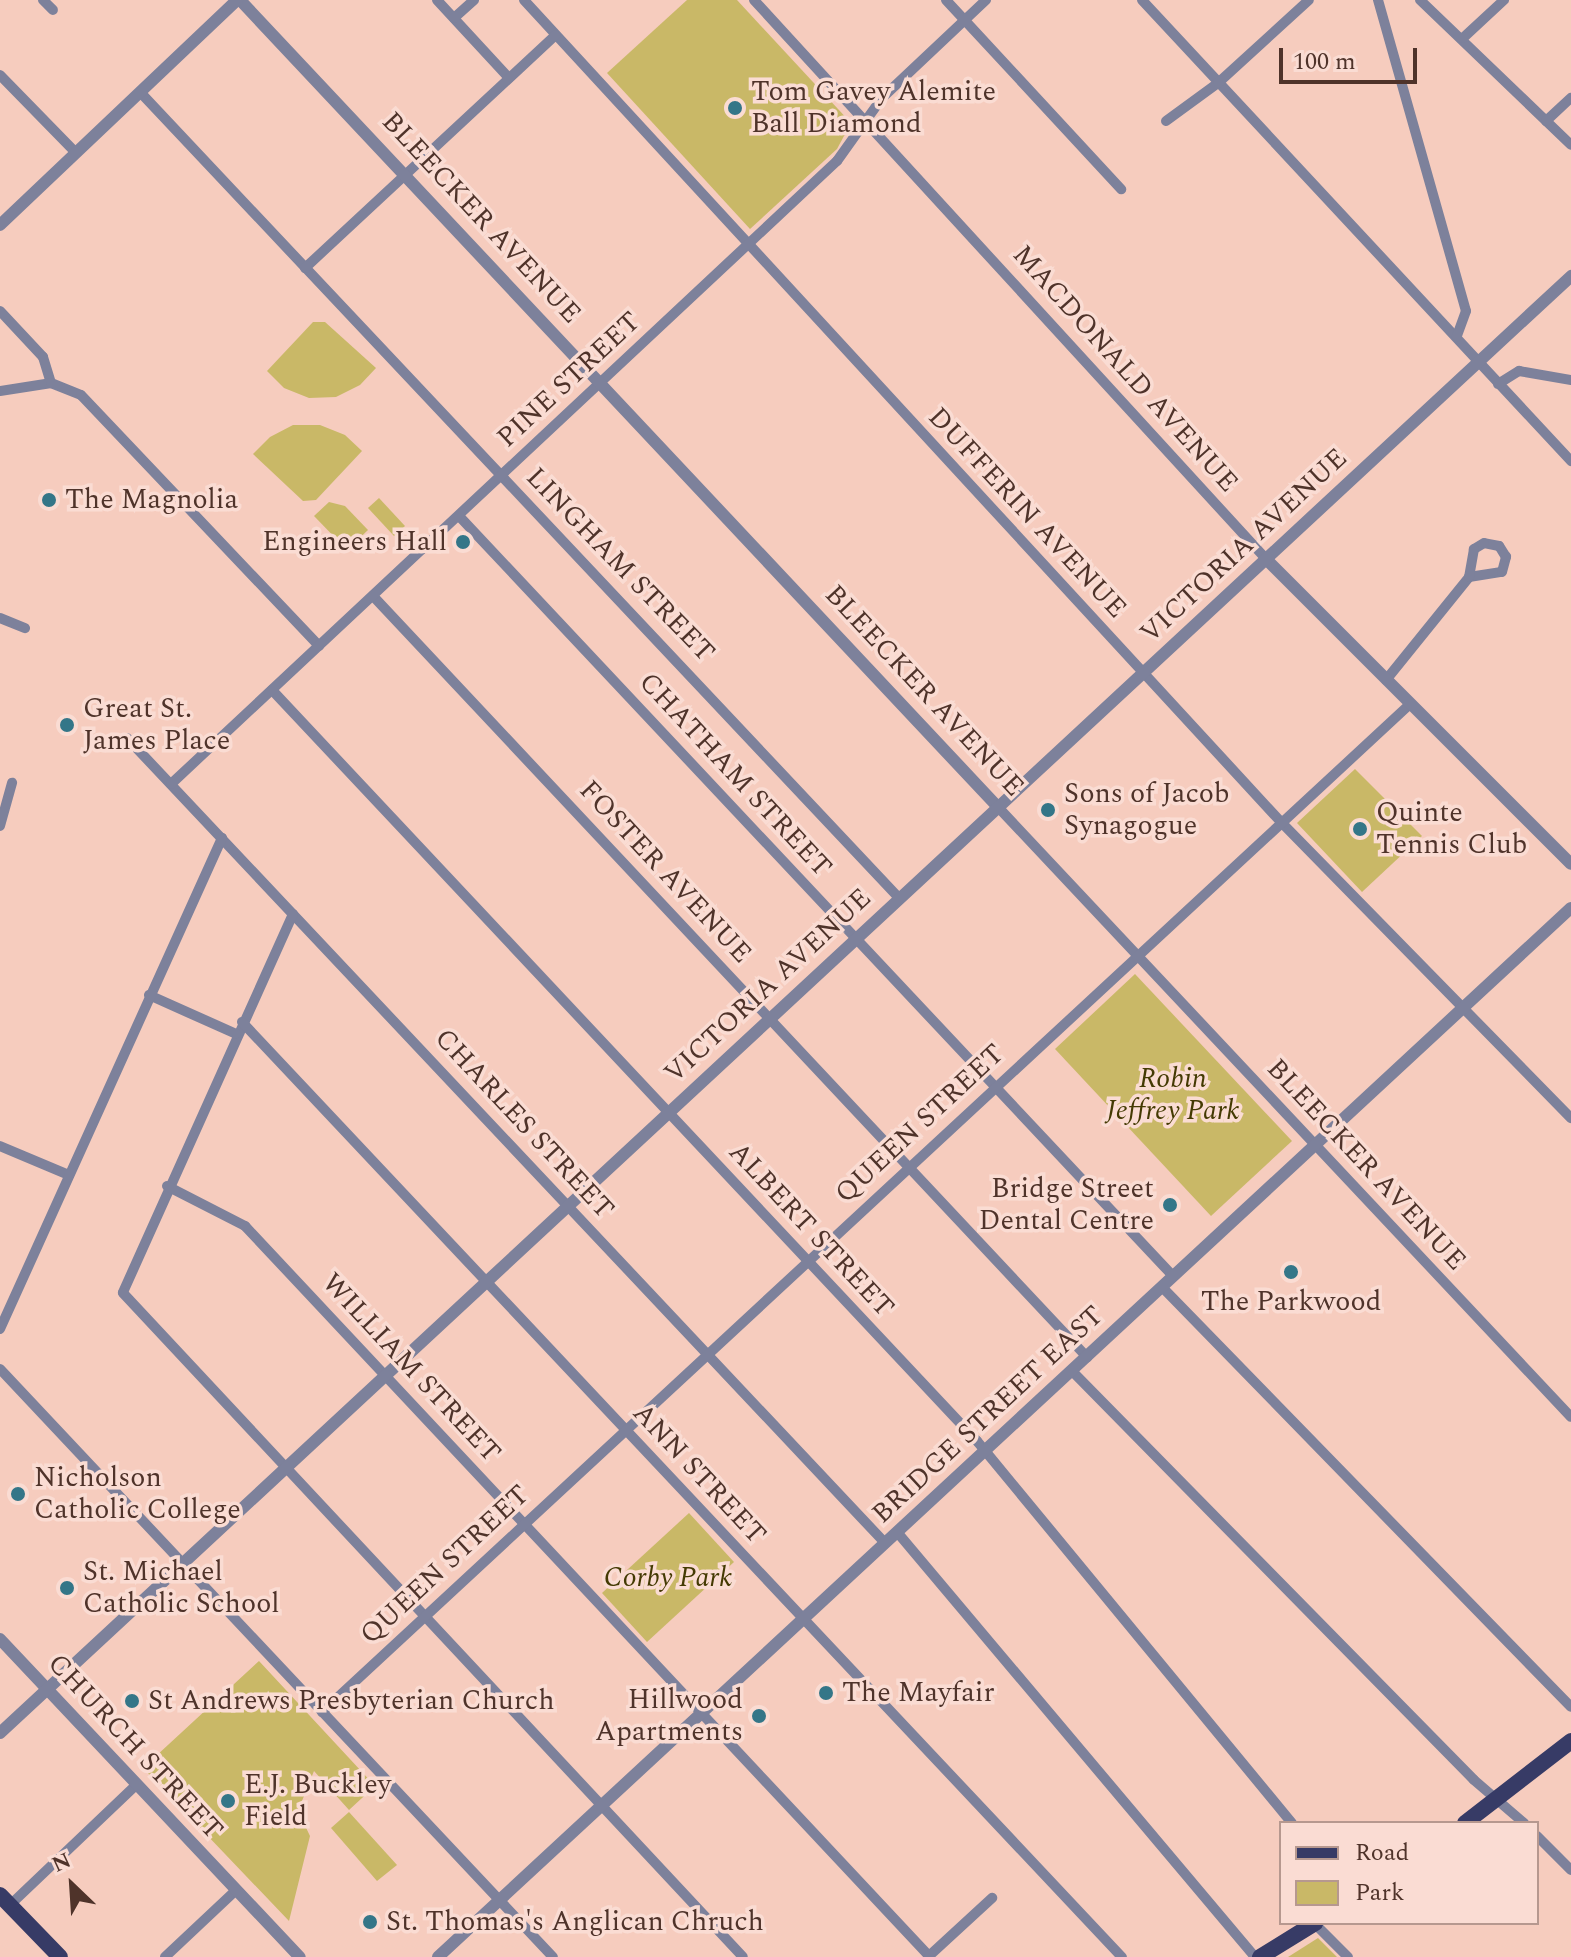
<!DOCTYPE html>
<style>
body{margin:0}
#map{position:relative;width:1571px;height:1957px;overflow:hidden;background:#f6ccbe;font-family:Spectral,serif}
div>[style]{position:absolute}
.green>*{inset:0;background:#c9b867}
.minor>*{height:10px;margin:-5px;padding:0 5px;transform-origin:5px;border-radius:5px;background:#7d819b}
.tertiary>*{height:12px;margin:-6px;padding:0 6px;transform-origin:6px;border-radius:6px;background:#7d819b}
.primary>*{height:16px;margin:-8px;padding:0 8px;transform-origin:8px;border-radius:8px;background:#373b66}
.dots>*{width:22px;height:22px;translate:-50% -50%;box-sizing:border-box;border:4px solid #fadcd3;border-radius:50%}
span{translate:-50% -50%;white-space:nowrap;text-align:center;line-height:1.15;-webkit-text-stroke:7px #fadcd3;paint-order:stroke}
.poi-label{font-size:28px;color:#4f332a}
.left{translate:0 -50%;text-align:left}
.right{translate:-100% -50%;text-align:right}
.street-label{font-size:28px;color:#4f332a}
.park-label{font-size:28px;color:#443a03;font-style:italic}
.legend{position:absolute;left:1279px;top:1821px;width:260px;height:104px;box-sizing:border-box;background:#fadcd3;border:2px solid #b6988f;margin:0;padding:10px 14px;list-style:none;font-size:24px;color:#4f332a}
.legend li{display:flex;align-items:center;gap:16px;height:40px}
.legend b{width:40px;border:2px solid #b6988f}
.north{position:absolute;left:32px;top:1845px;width:80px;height:80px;-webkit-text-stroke:6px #fadcd3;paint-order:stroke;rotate:335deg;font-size:22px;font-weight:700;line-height:32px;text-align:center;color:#4f332a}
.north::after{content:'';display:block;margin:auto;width:28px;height:36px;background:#4f332a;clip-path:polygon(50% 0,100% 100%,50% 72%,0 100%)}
.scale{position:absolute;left:1279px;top:48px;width:138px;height:36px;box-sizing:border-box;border:4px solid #4f332a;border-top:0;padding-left:10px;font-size:24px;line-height:28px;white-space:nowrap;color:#4f332a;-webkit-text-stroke:6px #fadcd3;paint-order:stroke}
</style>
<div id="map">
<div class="green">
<div style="clip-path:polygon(687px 0,737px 0,851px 123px,837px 149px,750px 229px,607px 73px)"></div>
<div style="clip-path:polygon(313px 322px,325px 322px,376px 368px,360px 385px,336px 397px,309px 398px,284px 388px,267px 371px)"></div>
<div style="clip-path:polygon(293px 425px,320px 425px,345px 435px,362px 451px,316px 500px,303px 501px,253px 454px,270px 437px)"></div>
<div style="clip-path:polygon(379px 498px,405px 526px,394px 536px,368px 508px)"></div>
<div style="clip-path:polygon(329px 502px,345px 506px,368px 530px,347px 550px,314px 516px)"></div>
<div style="clip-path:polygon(1355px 769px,1422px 836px,1362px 892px,1297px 823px)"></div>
<div style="clip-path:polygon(1135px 974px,1292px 1141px,1211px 1216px,1055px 1049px)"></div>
<div style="clip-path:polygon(689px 1513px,734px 1562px,647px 1642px,602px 1593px)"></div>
<div style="clip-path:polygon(259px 1661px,375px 1786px,349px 1810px,314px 1771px,298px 1811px,310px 1836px,289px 1921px,143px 1768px)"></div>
<div style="clip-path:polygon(349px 1812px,397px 1865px,377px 1881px,331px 1828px)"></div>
<div style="clip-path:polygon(1318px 1938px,1337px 1957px,1288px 1957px)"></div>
</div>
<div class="minor">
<div style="left:43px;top:0;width:14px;rotate:45deg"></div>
<div style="left:437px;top:0;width:106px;rotate:47.3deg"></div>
<div style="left:524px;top:0;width:1116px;rotate:47.36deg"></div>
<div style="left:1280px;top:821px;width:416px;rotate:45.6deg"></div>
<div style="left:754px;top:0;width:758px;rotate:47.51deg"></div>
<div style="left:946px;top:0;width:258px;rotate:47.2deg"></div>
<div style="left:1142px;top:0;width:630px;rotate:47.06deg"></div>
<div style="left:1378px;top:0;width:323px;rotate:74.2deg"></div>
<div style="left:1466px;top:311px;width:27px;rotate:110deg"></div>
<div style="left:1420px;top:0;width:209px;rotate:43.8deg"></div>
<div style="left:454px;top:18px;width:27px;rotate:-42deg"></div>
<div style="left:1463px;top:38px;width:56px;rotate:-42.8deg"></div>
<div style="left:0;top:75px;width:109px;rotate:45.7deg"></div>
<div style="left:140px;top:92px;width:1107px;rotate:46.72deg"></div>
<div style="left:1166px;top:121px;width:64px;rotate:-36.2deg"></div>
<div style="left:1218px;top:83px;width:123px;rotate:-42.4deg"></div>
<div style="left:1546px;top:121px;width:34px;rotate:-43deg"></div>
<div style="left:305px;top:268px;width:342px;rotate:-42.9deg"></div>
<div style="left:0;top:311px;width:63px;rotate:46.9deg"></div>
<div style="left:43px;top:357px;width:27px;rotate:73deg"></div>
<div style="left:1498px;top:384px;width:25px;rotate:-32deg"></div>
<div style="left:1519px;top:371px;width:53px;rotate:9.8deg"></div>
<div style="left:0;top:391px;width:52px;rotate:-8.9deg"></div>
<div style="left:51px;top:383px;width:32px;rotate:22deg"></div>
<div style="left:81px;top:395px;width:346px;rotate:46.5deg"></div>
<div style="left:459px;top:516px;width:1043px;rotate:46.79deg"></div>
<div style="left:373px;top:596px;width:1044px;rotate:46.83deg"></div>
<div style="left:0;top:618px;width:27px;rotate:22deg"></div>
<div style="left:1386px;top:680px;width:132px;rotate:-51.1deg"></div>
<div style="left:1469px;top:577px;width:33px;rotate:-9deg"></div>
<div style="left:1502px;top:572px;width:16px;rotate:-75deg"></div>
<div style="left:1506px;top:557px;width:13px;rotate:-122deg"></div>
<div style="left:1499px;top:546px;width:15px;rotate:-169deg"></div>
<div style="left:1484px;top:543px;width:12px;rotate:149deg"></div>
<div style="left:1474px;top:549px;width:28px;rotate:100deg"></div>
<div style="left:272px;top:690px;width:1030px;rotate:46.81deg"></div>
<div style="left:977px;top:1441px;width:495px;rotate:50.5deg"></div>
<div style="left:127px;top:738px;width:1106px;rotate:46.72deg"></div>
<div style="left:171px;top:784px;width:912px;rotate:-43.09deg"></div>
<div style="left:837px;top:161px;width:77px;rotate:-54.5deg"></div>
<div style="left:882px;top:98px;width:143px;rotate:-43.3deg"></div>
<div style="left:997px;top:806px;width:838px;rotate:46.79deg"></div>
<div style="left:0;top:826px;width:45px;rotate:-74.4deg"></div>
<div style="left:293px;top:914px;width:415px;rotate:114.2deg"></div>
<div style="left:123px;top:1293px;width:908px;rotate:46.96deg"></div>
<div style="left:149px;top:995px;width:95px;rotate:24.1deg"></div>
<div style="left:242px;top:1022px;width:1284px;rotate:46.74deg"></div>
<div style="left:0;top:1146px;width:75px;rotate:22.8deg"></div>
<div style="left:167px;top:1186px;width:88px;rotate:27.1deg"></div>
<div style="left:245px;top:1226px;width:1002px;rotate:46.86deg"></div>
<div style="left:1162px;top:1287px;width:586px;rotate:45.76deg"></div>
<div style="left:0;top:1329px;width:539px;rotate:-65.67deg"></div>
<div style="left:0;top:1369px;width:807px;rotate:46.76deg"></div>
<div style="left:1072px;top:1371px;width:573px;rotate:45.49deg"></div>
<div style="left:1474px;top:1780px;width:66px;rotate:40.7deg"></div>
<div style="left:897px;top:1532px;width:556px;rotate:49.89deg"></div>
<div style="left:322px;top:1712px;width:1483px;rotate:-42.81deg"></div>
<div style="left:1537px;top:1836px;width:48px;rotate:45deg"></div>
<div style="left:10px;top:1905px;width:175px;rotate:-43.6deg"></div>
<div style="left:1314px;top:1923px;width:48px;rotate:45deg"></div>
<div style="left:929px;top:1956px;width:86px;rotate:-42.6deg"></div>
<div style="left:165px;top:1957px;width:98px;rotate:-43.3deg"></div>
</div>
<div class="tertiary">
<div style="left:240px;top:0;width:1106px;rotate:46.8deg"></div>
<div style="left:0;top:225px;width:327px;rotate:-43.5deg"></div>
<div style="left:1266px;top:559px;width:431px;rotate:45deg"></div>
<div style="left:0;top:1639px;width:437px;rotate:46.7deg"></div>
<div style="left:0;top:1733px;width:2143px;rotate:-42.84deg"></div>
<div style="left:438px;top:1957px;width:1544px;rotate:-42.8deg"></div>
</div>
<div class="primary">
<div style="left:1465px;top:1823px;width:134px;rotate:-37.7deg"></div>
<div style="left:0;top:1895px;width:86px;rotate:45.9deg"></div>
<div style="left:1260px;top:1957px;width:65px;rotate:-31.7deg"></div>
</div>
<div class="dots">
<div style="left:735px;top:108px;background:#347688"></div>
<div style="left:49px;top:500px;background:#347688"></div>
<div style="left:463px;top:542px;background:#347688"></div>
<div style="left:67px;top:725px;background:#347688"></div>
<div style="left:1048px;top:810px;background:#347688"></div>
<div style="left:1360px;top:829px;background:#347688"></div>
<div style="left:1170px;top:1205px;background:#347688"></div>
<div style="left:1291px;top:1272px;background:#347688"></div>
<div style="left:18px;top:1494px;background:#347688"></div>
<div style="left:67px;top:1588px;background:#347688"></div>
<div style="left:826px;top:1693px;background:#347688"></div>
<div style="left:132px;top:1701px;background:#347688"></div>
<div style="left:759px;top:1716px;background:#347688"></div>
<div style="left:228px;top:1801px;background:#347688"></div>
<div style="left:370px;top:1922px;background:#347688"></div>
</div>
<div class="poi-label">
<span class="left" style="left:751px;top:108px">Tom Gavey Alemite<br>Ball Diamond</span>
<span class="left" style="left:65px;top:500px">The Magnolia</span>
<span class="right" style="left:447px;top:542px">Engineers Hall</span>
<span class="left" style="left:83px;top:725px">Great St.<br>James Place</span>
<span class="left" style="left:1064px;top:810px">Sons of Jacob<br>Synagogue</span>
<span class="left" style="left:1376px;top:829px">Quinte<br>Tennis Club</span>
<span class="right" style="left:1154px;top:1205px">Bridge Street<br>Dental Centre</span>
<span style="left:1291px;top:1302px">The Parkwood</span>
<span class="left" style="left:34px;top:1494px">Nicholson<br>Catholic College</span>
<span class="left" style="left:83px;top:1588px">St. Michael<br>Catholic School</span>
<span class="left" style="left:842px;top:1693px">The Mayfair</span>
<span class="right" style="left:743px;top:1716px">Hillwood<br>Apartments</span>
<span class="left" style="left:148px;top:1701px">St Andrews Presbyterian Church</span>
<span class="left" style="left:244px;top:1801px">E.J. Buckley<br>Field</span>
<span class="left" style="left:386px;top:1922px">St. Thomas's Anglican Chruch</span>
</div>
<div class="street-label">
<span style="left:481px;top:218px;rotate:47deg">BLEECKER AVENUE</span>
<span style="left:1125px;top:369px;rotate:48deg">MACDONALD AVENUE</span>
<span style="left:569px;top:380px;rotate:-43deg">PINE STREET</span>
<span style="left:1027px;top:513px;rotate:47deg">DUFFERIN AVENUE</span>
<span style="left:1244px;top:546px;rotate:-43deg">VICTORIA AVENUE</span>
<span style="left:620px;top:565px;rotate:46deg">LINGHAM STREET</span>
<span style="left:924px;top:691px;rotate:47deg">BLEECKER AVENUE</span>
<span style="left:735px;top:775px;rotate:47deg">CHATHAM STREET</span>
<span style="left:665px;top:872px;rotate:47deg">FOSTER AVENUE</span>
<span style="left:768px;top:986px;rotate:-43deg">VICTORIA AVENUE</span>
<span style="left:524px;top:1124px;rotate:47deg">CHARLES STREET</span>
<span style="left:920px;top:1124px;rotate:-43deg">QUEEN STREET</span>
<span style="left:1366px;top:1165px;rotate:47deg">BLEECKER AVENUE</span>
<span style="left:811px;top:1230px;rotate:47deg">ALBERT STREET</span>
<span style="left:411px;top:1368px;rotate:47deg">WILLIAM STREET</span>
<span style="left:988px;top:1415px;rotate:-43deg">BRIDGE STREET EAST</span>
<span style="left:699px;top:1474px;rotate:47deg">ANN STREET</span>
<span style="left:445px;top:1565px;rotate:-43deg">QUEEN STREET</span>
<span style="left:135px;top:1747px;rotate:47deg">CHURCH STREET</span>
</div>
<div class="park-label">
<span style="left:1173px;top:1095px">Robin<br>Jeffrey Park</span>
<span style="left:668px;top:1578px">Corby Park</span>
</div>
<ul class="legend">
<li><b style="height:10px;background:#373b66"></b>Road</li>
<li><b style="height:22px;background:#c9b867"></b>Park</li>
</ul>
<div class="north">N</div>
<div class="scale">100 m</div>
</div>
